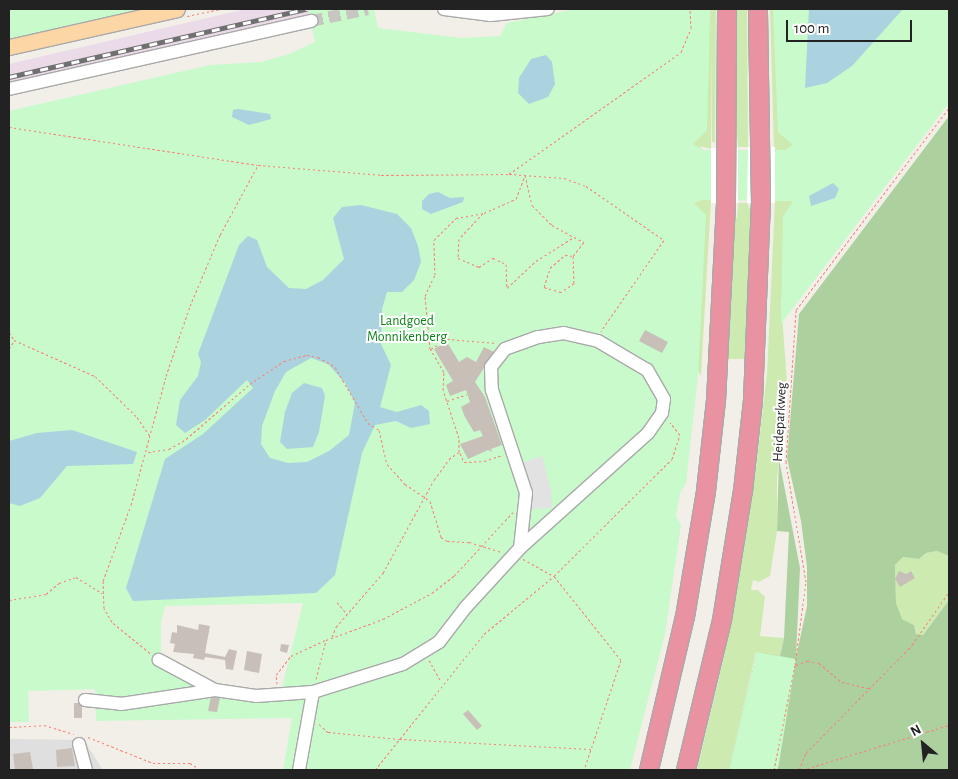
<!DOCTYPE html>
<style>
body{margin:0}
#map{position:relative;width:958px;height:779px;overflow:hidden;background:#f2efe9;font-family:"Alegreya Sans",sans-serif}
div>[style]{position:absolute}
.residential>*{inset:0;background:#e0dfdf}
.industrial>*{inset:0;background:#ebdbe8}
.grass>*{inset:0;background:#cdebb0}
.forest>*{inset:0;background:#add19e}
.park>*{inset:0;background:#c8facc}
.parking>*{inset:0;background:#e2e2e2}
.water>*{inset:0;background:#aad3df}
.pier>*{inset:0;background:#fff}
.building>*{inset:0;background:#c7bfb8}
.minor-tunnel>*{height:12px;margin-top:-6px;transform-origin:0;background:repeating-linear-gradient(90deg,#c8c6c1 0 12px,transparent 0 18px)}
.path>*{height:1px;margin-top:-0.5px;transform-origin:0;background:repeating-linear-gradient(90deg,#fa8072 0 2.5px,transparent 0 5px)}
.roads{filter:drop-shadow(1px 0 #a9a9a9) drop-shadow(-1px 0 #a9a9a9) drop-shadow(0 1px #a9a9a9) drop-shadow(0 -1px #a9a9a9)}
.minor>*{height:12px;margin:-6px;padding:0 6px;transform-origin:6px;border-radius:6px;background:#fff}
.major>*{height:15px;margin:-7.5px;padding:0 7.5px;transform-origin:7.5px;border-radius:7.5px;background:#fcd6a4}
.highway>*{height:18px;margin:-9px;padding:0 9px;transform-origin:9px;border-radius:9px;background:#e892a2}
.rail>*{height:4.5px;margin-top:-2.25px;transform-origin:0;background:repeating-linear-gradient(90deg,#fff 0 8px,#707070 0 16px);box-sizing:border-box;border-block:1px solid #707070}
span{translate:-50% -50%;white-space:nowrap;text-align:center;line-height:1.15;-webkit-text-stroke:4px #fff;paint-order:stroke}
.park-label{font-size:14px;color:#0c8416}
.street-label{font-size:14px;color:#222}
.frame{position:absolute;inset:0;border:10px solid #222;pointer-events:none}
.north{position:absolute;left:898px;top:719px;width:50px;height:50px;-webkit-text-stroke:4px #fff;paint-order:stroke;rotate:332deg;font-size:14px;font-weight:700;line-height:20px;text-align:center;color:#222}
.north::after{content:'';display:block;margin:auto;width:18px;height:22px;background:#222;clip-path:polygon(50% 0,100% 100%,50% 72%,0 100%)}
.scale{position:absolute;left:786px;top:20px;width:126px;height:22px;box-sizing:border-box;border:2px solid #222;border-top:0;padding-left:6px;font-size:15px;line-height:18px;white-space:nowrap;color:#222;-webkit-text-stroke:4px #fff;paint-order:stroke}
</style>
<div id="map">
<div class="residential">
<div style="clip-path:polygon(9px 739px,84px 740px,103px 770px,9px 770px)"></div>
</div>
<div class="industrial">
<div style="clip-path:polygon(246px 9px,332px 9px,9px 83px,9px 64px)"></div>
</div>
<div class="grass">
<div style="clip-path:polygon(710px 9px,716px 9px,715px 142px,712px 142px,712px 51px,711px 149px,699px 146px,703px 150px,774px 150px,770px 9px,949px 9px,781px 300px,787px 383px,777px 479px,777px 531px,770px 576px,759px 582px,753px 580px,751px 590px,758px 590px,765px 597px,760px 636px,784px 638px,780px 656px,756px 652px,729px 770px,697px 770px,724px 657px,755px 477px,767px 373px,775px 201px,798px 201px,803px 198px,702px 200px,711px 200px,701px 376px,576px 150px,710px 19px)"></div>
<div style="clip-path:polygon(736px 9px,747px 9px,748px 147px,738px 147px,737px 134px)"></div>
<div style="clip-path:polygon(738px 203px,747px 203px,751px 211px,747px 359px,727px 359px,734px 219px,737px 218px)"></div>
<div style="clip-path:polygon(937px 551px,949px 556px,949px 600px,922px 636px,916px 634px,914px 625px,902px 619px,899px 614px,896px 603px,895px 565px,903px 557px,919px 559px,926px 553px)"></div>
</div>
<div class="forest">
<div style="clip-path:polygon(949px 116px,949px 556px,937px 551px,926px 553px,919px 559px,903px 557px,895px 565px,896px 603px,902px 619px,914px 625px,916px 634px,923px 635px,949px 600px,949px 770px,777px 770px,779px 763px,729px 770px,757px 652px,780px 656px,784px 638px,789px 532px,777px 531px,779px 459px,800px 568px,796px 657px,807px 606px,807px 567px,801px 521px,787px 458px,799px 314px)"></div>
</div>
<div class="park">
<div style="clip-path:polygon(9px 9px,138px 9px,9px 41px)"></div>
<div style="clip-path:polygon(evenodd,308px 9px,374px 9px,378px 28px,462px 38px,500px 36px,507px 23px,575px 9px,710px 9px,707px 130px,693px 144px,703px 150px,785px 150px,793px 145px,778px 132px,773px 9px,949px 9px,949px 103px,781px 324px,783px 217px,793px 201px,702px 200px,694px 203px,706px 215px,698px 376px,686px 483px,680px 493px,676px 516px,681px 525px,665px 634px,630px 770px,283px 770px,292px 718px,96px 721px,95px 689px,28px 691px,29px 722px,9px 722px,9px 111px,210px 65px,261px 62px,289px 54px,315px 42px,308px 9px,303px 603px,281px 691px,206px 689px,169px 669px,161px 653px,161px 623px,165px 606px,303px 603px)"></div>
<div style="clip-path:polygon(757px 652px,796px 659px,779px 763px,777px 770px,729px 770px)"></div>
</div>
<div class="parking">
<div style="clip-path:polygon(542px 456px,551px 490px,552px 508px,530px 509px,522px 463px)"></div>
</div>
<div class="water">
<div style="clip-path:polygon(809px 9px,903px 9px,852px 66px,827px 83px,805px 88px)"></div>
<div style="clip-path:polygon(546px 55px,552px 62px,555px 84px,548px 97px,529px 104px,518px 93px,519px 78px,531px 59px)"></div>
<div style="clip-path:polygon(238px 109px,270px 114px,271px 119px,249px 125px,232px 117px,233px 110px)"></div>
<div style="clip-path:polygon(833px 183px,839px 189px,835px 198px,811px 206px,809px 196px)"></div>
<div style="clip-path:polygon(438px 192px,450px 198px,464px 197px,463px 202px,431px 214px,422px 209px,422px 201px,429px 194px)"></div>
<div style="clip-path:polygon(evenodd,361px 205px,397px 214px,411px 228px,418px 246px,421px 262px,414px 280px,402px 292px,387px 292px,382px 309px,381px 344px,391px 365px,380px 407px,397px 412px,421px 405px,429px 411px,430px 424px,411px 428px,396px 421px,375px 425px,362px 453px,335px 575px,316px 593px,133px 601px,126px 588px,165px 459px,203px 434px,253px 388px,247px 380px,205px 420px,185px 433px,176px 425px,180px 400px,198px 376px,201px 362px,198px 354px,239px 245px,248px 236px,257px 240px,267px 267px,289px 288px,306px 289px,323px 280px,344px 259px,333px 218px,342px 207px,361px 205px,311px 358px,328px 364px,345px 383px,355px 403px,349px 435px,329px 451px,307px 462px,288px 463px,270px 458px,261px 444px,262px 426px,275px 391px,286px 372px,311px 358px)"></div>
<div style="clip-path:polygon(304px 383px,322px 388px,325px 396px,319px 432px,313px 447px,287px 449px,280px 442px,285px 412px,292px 393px)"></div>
<div style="clip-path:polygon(72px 430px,137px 452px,133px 464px,67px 466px,40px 498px,20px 506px,9px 503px,9px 441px,37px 433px)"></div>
</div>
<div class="pier">
<div style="clip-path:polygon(748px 147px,775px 147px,775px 203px,747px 203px)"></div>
<div style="clip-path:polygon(711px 148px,738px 148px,738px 203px,711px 203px)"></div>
</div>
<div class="building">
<div style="clip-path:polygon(645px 330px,668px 342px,662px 353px,639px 341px)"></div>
<div style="clip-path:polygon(447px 342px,459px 362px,467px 357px,476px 362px,484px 347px,494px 352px,475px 382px,485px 397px,502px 445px,491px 449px,492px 452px,488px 450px,468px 459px,460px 444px,483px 436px,480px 430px,474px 432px,465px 417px,461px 407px,470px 402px,466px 390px,450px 396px,446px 385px,453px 381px,434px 349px)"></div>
<div style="clip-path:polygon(899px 571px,906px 574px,911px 571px,915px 578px,900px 587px,895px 579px)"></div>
<div style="clip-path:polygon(199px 624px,210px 626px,205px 653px,225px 657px,229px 649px,237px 651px,233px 670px,226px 669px,225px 660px,205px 657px,204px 660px,193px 658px,194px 654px,173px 652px,175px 644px,170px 643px,172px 632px,177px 633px,177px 625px,198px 630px)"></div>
<div style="clip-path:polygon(281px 644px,289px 645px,287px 653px,280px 651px)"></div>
<div style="clip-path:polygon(247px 651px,262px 654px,259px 673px,244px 670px)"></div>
<div style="clip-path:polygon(211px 696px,220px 698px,217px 712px,208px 711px)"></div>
<div style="clip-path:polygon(74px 703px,82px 703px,82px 718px,74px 718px)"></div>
<div style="clip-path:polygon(468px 710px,482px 726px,477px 730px,463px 714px)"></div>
<div style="clip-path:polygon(72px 748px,75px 766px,57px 767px,56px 750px)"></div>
<div style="clip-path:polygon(30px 752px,33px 769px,15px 770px,13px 754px)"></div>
</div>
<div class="minor-tunnel">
<div style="left:311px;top:21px;width:58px;rotate:-11.9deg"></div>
</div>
<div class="path">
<div style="left:187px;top:16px;width:33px;rotate:-12deg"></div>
<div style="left:9px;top:127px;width:251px;rotate:8.7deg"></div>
<div style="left:509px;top:174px;width:211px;rotate:-35.3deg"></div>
<div style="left:681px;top:52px;width:26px;rotate:-67deg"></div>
<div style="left:691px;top:28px;width:19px;rotate:-93deg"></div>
<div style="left:483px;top:213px;width:35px;rotate:133deg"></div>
<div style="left:459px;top:239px;width:19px;rotate:93deg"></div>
<div style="left:458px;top:258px;width:23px;rotate:23deg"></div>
<div style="left:479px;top:267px;width:17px;rotate:-33deg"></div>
<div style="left:493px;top:258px;width:14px;rotate:25deg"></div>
<div style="left:506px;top:264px;width:24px;rotate:88deg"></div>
<div style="left:507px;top:288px;width:40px;rotate:-43deg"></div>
<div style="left:536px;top:261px;width:45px;rotate:-32.3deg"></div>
<div style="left:574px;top:237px;width:11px;rotate:27deg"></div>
<div style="left:584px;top:242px;width:18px;rotate:128deg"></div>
<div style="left:573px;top:256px;width:27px;rotate:88deg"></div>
<div style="left:574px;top:283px;width:16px;rotate:145deg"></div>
<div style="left:561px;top:292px;width:18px;rotate:-164deg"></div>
<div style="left:544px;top:287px;width:20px;rotate:-72deg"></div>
<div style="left:550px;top:268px;width:20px;rotate:-41deg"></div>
<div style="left:565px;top:255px;width:8px;rotate:7deg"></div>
<div style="left:9px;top:332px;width:9px;rotate:58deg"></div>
<div style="left:14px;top:340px;width:89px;rotate:24deg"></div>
<div style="left:95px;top:376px;width:59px;rotate:44.3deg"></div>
<div style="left:137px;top:417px;width:25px;rotate:56deg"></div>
<div style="left:9px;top:349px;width:9px;rotate:-58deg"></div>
<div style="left:431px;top:349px;width:19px;rotate:-32deg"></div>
<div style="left:447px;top:339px;width:49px;rotate:4.7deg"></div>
<div style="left:447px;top:401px;width:21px;rotate:-19deg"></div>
<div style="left:148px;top:452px;width:21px;rotate:-8deg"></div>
<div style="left:169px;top:449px;width:20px;rotate:-30deg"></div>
<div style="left:186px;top:439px;width:84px;rotate:-40.7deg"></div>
<div style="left:250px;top:384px;width:41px;rotate:-34.1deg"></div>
<div style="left:284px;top:361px;width:24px;rotate:-15deg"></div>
<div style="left:307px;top:355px;width:11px;rotate:10deg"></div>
<div style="left:318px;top:357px;width:20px;rotate:30deg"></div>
<div style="left:335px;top:367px;width:65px;rotate:59.5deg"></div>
<div style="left:368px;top:423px;width:13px;rotate:32deg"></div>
<div style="left:379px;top:430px;width:35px;rotate:77deg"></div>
<div style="left:387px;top:464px;width:27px;rotate:48deg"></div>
<div style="left:405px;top:484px;width:30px;rotate:34deg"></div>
<div style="left:430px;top:501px;width:38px;rotate:73deg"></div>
<div style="left:441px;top:537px;width:7px;rotate:34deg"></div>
<div style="left:447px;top:541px;width:22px;rotate:3deg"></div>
<div style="left:469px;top:542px;width:34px;rotate:17deg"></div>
<div style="left:460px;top:453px;width:10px;rotate:66deg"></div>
<div style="left:464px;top:462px;width:20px;rotate:-3deg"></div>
<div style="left:484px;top:461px;width:20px;rotate:-18deg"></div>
<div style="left:523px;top:559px;width:35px;rotate:29deg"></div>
<div style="left:554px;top:576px;width:107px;rotate:51.4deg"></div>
<div style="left:621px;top:660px;width:116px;rotate:108.6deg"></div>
<div style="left:9px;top:600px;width:37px;rotate:-9deg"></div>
<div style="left:46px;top:594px;width:17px;rotate:-40deg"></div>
<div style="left:59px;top:583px;width:18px;rotate:-19deg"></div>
<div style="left:76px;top:577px;width:31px;rotate:32deg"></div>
<div style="left:337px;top:602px;width:16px;rotate:50deg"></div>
<div style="left:332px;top:637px;width:11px;rotate:-68deg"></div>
<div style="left:336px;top:627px;width:72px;rotate:-49deg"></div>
<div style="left:383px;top:573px;width:106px;rotate:-61.3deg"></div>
<div style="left:434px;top:480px;width:26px;rotate:-54deg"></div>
<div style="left:449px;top:459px;width:12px;rotate:-35deg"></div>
<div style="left:459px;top:452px;width:14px;rotate:-90deg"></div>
<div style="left:459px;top:438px;width:51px;rotate:-108.4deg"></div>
<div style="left:443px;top:390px;width:18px;rotate:-87deg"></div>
<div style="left:444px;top:372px;width:27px;rotate:-121deg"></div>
<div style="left:430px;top:349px;width:53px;rotate:-95.4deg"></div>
<div style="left:425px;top:296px;width:23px;rotate:-65deg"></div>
<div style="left:435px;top:275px;width:35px;rotate:-92deg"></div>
<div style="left:434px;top:240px;width:31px;rotate:-45deg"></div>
<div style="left:456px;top:218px;width:28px;rotate:-10deg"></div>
<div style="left:484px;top:213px;width:35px;rotate:-24deg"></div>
<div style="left:516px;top:199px;width:26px;rotate:-69deg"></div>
<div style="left:525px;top:175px;width:31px;rotate:77deg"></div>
<div style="left:532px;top:205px;width:28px;rotate:45deg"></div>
<div style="left:552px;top:225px;width:25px;rotate:29deg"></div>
<div style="left:150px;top:653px;width:49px;rotate:-140.8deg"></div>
<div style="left:112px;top:622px;width:16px;rotate:-120deg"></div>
<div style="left:104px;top:608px;width:27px;rotate:-92deg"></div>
<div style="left:103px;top:581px;width:81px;rotate:-69.8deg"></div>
<div style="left:131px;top:505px;width:134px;rotate:-74.8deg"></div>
<div style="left:166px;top:376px;width:74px;rotate:-71.1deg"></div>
<div style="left:190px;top:306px;width:77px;rotate:-67.1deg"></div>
<div style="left:220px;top:235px;width:80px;rotate:-61.5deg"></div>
<div style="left:258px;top:165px;width:123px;rotate:4.6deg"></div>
<div style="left:381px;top:175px;width:128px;rotate:-0.4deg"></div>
<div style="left:509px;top:174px;width:55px;rotate:4.2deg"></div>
<div style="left:564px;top:178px;width:23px;rotate:20deg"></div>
<div style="left:586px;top:186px;width:95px;rotate:34.7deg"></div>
<div style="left:664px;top:240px;width:111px;rotate:124.7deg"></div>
<div style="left:429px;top:660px;width:25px;rotate:61deg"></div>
<div style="left:796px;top:665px;width:12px;rotate:-20deg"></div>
<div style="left:807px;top:661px;width:12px;rotate:9deg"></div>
<div style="left:819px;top:663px;width:30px;rotate:40deg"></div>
<div style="left:842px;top:682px;width:28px;rotate:13deg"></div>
<div style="left:316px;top:679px;width:40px;rotate:-75.6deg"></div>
<div style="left:326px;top:640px;width:61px;rotate:-20.2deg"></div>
<div style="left:383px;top:619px;width:55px;rotate:-28deg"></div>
<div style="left:432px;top:593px;width:28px;rotate:-38deg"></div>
<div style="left:454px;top:576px;width:87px;rotate:-47.3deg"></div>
<div style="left:277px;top:684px;width:9px;rotate:-96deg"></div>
<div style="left:276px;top:675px;width:24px;rotate:-52deg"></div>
<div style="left:291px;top:656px;width:38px;rotate:-25deg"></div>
<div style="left:319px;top:724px;width:12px;rotate:42deg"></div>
<div style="left:328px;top:732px;width:71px;rotate:5.6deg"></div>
<div style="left:399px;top:739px;width:192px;rotate:3deg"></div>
<div style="left:9px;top:727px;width:35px;rotate:-3deg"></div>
<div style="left:44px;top:725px;width:31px;rotate:17deg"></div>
<div style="left:88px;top:737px;width:70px;rotate:21.8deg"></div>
<div style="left:153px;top:763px;width:37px"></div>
<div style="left:190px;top:763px;width:13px;rotate:32deg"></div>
<div style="left:375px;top:770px;width:174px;rotate:-51.3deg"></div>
<div style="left:484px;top:634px;width:91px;rotate:-39.6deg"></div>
<div style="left:554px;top:576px;width:166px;rotate:-44.8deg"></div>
<div style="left:672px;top:459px;width:25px;rotate:-72deg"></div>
<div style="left:680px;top:435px;width:16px;rotate:-128deg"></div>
<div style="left:774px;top:770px;width:107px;rotate:-78.7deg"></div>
<div style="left:795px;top:665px;width:84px;rotate:-82.5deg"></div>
<div style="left:806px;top:582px;width:122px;rotate:-99.5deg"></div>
<div style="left:786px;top:462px;width:152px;rotate:-86.2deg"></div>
<div style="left:796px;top:310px;width:253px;rotate:-52.9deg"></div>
<div style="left:799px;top:770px;width:18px;rotate:-68deg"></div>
<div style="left:806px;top:753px;width:151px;rotate:-45.5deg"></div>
<div style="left:912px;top:645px;width:65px;rotate:-55.1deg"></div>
<div style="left:802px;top:770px;width:154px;rotate:-17deg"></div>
</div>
<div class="roads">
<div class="minor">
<div style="left:444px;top:9px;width:47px;rotate:7.3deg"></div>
<div style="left:491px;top:15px;width:57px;rotate:-6deg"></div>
<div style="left:9px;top:89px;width:310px;rotate:-12.7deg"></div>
<div style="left:215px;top:690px;width:41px;rotate:8.3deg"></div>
<div style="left:256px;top:696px;width:57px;rotate:-4deg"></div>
<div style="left:313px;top:692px;width:94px;rotate:-17.3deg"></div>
<div style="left:403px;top:664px;width:42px;rotate:-31.4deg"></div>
<div style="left:439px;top:642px;width:44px;rotate:-52.4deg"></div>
<div style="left:466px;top:607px;width:80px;rotate:-47.5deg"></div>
<div style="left:520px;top:548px;width:172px;rotate:-41.9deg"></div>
<div style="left:648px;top:433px;width:24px;rotate:-55deg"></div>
<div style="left:662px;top:413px;width:14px;rotate:-82deg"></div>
<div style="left:664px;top:399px;width:34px;rotate:-120deg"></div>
<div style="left:647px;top:370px;width:57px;rotate:-149.4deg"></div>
<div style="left:598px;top:341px;width:35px;rotate:-167deg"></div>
<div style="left:564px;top:333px;width:26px;rotate:171deg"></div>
<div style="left:538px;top:337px;width:35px;rotate:160deg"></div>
<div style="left:505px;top:349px;width:23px;rotate:128deg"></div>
<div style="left:491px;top:367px;width:23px;rotate:88deg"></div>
<div style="left:492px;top:390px;width:108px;rotate:71.7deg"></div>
<div style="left:526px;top:493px;width:55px;rotate:96.2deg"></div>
<div style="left:85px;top:700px;width:36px;rotate:6deg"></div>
<div style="left:121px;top:704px;width:95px;rotate:-8.5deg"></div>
<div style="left:215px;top:690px;width:64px;rotate:-151.8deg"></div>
<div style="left:79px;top:744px;width:27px;rotate:75deg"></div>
<div style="left:299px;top:770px;width:79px;rotate:-79.8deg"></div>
</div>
<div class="major">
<div style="left:9px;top:47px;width:172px;rotate:-12.7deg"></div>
</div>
<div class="highway">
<div style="left:649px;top:770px;width:157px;rotate:-76.8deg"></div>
<div style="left:685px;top:617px;width:128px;rotate:-80.5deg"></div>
<div style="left:706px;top:491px;width:91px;rotate:-83.7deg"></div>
<div style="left:716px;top:401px;width:198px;rotate:-87.1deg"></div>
<div style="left:726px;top:203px;width:194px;rotate:-89.7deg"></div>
<div style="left:686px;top:770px;width:154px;rotate:-76.5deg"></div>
<div style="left:722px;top:620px;width:131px;rotate:-80.8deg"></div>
<div style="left:743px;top:491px;width:92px;rotate:-83.7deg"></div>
<div style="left:753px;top:400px;width:197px;rotate:-87.7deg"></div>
<div style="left:761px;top:203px;width:194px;rotate:-90.9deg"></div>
</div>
</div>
<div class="rail">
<div style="left:9px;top:77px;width:306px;rotate:-12.9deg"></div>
</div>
<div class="park-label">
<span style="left:407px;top:329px">Landgoed<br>Monnikenberg</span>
</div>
<div class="street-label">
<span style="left:780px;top:422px;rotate:-87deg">Heideparkweg</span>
</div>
<div class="frame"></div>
<div class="north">N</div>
<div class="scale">100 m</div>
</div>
